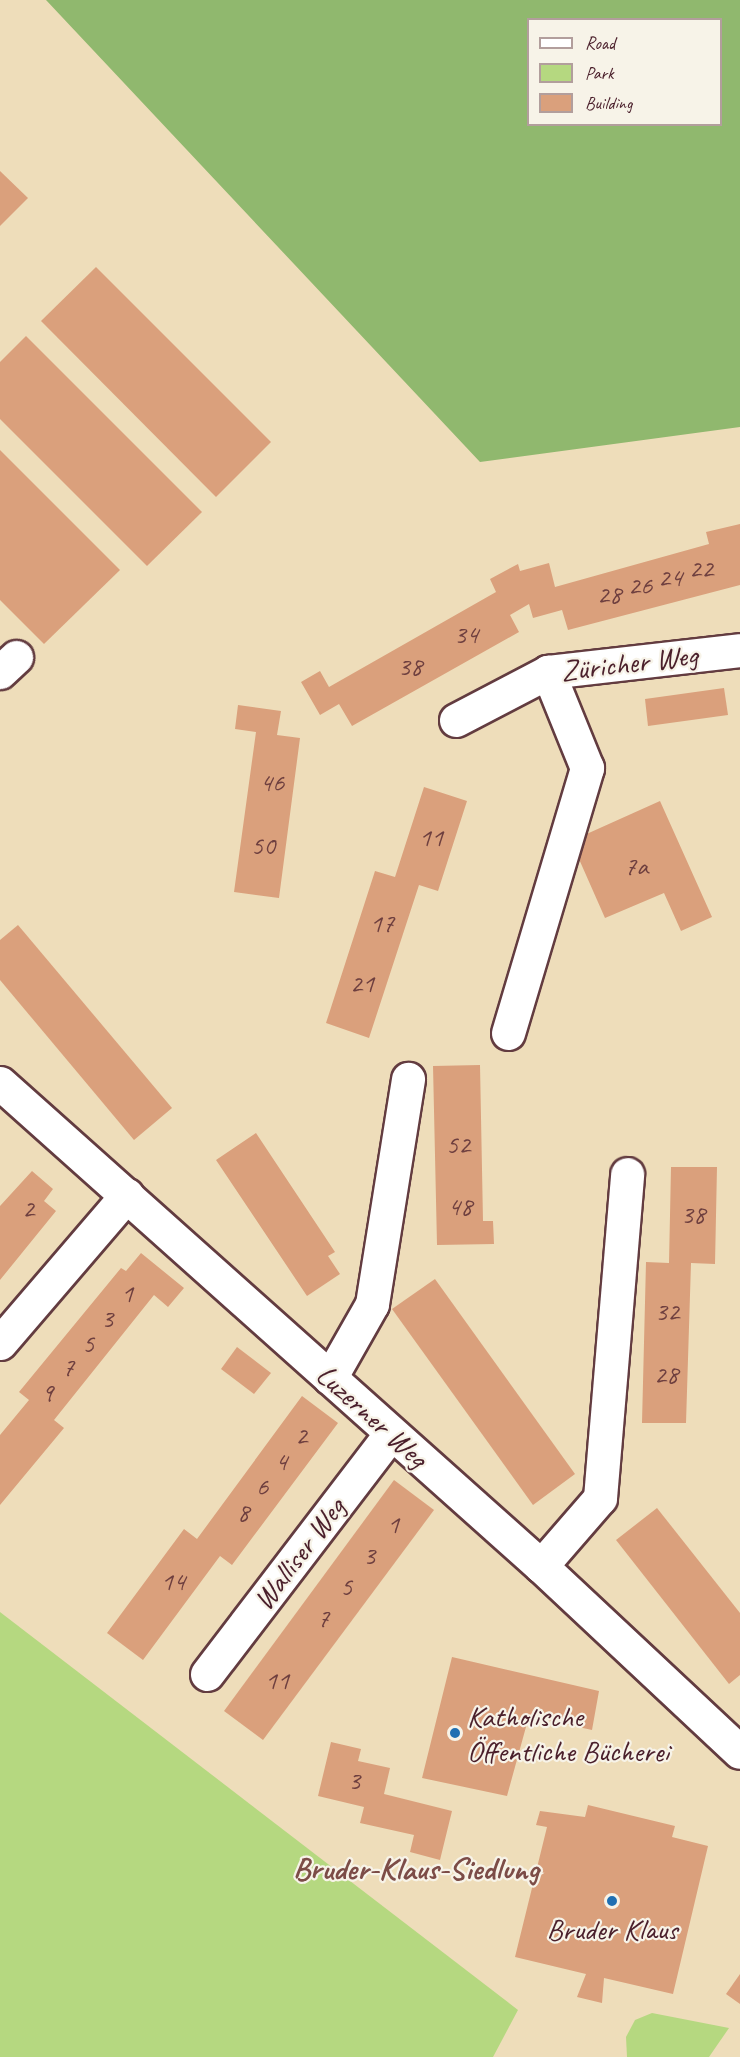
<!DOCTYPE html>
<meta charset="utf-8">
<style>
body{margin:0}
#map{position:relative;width:740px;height:2057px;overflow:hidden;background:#eeddba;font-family:Caveat,sans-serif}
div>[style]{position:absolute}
.green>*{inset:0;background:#b5d880}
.forest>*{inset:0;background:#90b86e}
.building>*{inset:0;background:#daa07c}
.roads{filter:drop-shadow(2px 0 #633c40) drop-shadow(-2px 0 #633c40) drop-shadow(0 2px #633c40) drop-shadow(0 -2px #633c40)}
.minor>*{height:33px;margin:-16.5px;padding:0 16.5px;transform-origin:16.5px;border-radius:16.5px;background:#fff}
.dots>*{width:16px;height:16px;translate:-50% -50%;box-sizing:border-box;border:3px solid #f7f3e8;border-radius:50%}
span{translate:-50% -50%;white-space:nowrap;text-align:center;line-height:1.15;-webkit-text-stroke:4.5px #f7f3e8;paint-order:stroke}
.number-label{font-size:27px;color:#6e3f3f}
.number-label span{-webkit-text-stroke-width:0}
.street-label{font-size:30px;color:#4a1f2b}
.poi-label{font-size:30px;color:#4a1f2b}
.left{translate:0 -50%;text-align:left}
.neighbourhood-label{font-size:32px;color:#7c4c47;font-weight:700}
.legend{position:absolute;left:527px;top:18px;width:195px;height:108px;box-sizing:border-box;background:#f7f3e8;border:2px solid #b29e9c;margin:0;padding:8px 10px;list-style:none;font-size:18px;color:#4a1f2b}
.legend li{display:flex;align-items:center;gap:12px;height:30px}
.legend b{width:30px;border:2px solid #b29e9c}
</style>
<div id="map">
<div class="green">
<div style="clip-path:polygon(0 1612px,518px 2010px,493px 2057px,0 2057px)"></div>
<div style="clip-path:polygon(652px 2013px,729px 2028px,709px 2057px,627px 2057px,626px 2037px,635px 2020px)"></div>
</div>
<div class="forest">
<div style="clip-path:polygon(evenodd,46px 0,740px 0,740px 427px,480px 462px,46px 0,528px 20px,720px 20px,720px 124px,528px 124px,528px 20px)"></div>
</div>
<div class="building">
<div style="clip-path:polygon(0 171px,28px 198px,0 226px)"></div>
<div style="clip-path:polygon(96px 267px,271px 442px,216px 497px,41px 321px)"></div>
<div style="clip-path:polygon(26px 336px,202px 512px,147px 566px,0 419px,0 362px)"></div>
<div style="clip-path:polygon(0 450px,120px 570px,44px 644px,0 600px)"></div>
<div style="clip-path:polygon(740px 524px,740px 585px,568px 630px,562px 610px,533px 618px,529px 604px,510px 615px,519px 632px,352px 726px,339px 704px,320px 715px,301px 682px,320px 671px,329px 687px,496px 592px,490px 579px,518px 564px,520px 571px,549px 563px,555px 587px,709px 544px,706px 532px)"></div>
<div style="clip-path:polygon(724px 688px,728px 715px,648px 726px,645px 699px)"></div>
<div style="clip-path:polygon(238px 705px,281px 711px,277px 735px,300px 738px,279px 898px,234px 892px,256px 732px,235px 729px)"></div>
<div style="clip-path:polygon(424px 787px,467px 801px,438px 891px,419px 885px,369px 1038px,326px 1023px,375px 871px,395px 877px)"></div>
<div style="clip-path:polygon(660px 801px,712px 917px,681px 931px,664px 893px,605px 918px,571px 841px)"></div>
<div style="clip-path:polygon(18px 925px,172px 1108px,134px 1140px,0 980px,0 940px)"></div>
<div style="clip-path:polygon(480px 1065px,483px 1221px,493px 1221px,494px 1244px,437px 1245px,433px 1066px)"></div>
<div style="clip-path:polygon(256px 1133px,335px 1252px,328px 1256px,340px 1274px,307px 1296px,216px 1160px)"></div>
<div style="clip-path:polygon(671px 1167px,717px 1167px,715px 1264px,691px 1263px,686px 1423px,642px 1423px,646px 1262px,669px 1263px)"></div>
<div style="clip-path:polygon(32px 1171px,53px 1189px,44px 1201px,56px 1211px,0 1280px,0 1206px)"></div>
<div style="clip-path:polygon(141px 1253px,184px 1288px,168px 1307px,154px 1295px,54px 1420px,64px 1428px,0 1505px,0 1435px,29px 1400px,19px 1392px,121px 1268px,126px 1271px)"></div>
<div style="clip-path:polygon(435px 1279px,575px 1474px,533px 1505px,392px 1309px)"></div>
<div style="clip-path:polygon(237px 1347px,271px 1373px,254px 1394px,221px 1369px)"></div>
<div style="clip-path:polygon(302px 1396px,338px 1423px,232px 1565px,220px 1556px,143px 1660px,107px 1633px,184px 1529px,197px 1539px)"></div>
<div style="clip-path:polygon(394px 1480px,434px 1510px,263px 1740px,224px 1711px)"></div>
<div style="clip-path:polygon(657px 1508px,740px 1613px,740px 1675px,729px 1684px,616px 1540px)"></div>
<div style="clip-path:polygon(452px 1657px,599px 1691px,592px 1730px,529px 1716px,507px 1796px,422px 1778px)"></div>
<div style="clip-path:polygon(331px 1742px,361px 1749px,358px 1761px,390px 1768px,384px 1794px,452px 1811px,440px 1860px,410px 1852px,414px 1835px,360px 1823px,364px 1807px,318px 1796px)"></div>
<div style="clip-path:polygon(588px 1805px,675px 1826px,672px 1837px,708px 1846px,673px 1994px,604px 1978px,602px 2003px,577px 1997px,586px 1974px,515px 1957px,547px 1827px,536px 1825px,540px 1811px,585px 1817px)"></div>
<div style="clip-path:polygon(740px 1974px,740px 2004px,726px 1994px)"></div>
</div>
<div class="roads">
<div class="minor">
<div style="left:0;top:672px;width:22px;rotate:-43deg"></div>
<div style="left:456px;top:720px;width:104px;rotate:-27.6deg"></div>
<div style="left:548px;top:672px;width:193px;rotate:-6.5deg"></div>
<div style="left:508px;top:1033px;width:277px;rotate:-73.4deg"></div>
<div style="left:587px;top:768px;width:104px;rotate:-112.1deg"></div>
<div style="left:0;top:1083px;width:725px;rotate:41.76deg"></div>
<div style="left:541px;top:1566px;width:272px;rotate:43.1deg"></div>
<div style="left:0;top:1343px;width:195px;rotate:-49.4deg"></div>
<div style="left:330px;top:1378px;width:85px;rotate:-60.4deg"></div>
<div style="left:372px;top:1304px;width:228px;rotate:-80.9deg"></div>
<div style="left:541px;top:1566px;width:90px;rotate:-49.1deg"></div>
<div style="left:600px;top:1498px;width:325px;rotate:-85.2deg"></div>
<div style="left:207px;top:1674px;width:303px;rotate:-52.6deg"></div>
</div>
</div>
<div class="dots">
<div style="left:455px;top:1733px;background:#1f6fb2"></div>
<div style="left:612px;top:1901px;background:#1f6fb2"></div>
</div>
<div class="number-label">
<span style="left:701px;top:569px">22</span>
<span style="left:670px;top:578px">24</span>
<span style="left:640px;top:586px">26</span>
<span style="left:609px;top:595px">28</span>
<span style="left:466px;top:635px">34</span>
<span style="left:410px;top:667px">38</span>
<span style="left:272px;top:783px">46</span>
<span style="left:431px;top:838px">11</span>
<span style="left:263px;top:846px">50</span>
<span style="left:636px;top:867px">7a</span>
<span style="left:382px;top:924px">17</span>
<span style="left:362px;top:984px">21</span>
<span style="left:458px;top:1145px">52</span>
<span style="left:460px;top:1207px">48</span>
<span style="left:28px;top:1209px">2</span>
<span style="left:693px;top:1215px">38</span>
<span style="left:127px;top:1294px">1</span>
<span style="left:667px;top:1312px">32</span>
<span style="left:107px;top:1319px">3</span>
<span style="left:88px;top:1344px">5</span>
<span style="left:68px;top:1368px">7</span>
<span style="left:666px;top:1375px">28</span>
<span style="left:47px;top:1393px">9</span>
<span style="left:301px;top:1436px">2</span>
<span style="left:281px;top:1462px">4</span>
<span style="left:262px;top:1487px">6</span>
<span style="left:243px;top:1513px">8</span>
<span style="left:393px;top:1525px">1</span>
<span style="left:369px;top:1556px">3</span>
<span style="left:173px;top:1582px">14</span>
<span style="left:346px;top:1587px">5</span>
<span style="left:323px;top:1619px">7</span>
<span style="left:277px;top:1681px">11</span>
<span style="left:354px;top:1781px">3</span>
</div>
<div class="street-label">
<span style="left:629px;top:663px;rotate:-7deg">Züricher Weg</span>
<span style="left:372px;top:1416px;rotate:42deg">Luzerner Weg</span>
<span style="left:299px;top:1554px;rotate:-53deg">Walliser Weg</span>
</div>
<div class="poi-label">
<span class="left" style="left:467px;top:1733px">Katholische<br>Öffentliche Bücherei</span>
<span style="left:612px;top:1929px">Bruder Klaus</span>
</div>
<div class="neighbourhood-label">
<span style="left:416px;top:1869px">Bruder-Klaus-Siedlung</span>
</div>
<ul class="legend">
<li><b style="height:8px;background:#fff"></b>Road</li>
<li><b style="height:16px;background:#b5d880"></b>Park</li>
<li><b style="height:16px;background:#daa07c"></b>Building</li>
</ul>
</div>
